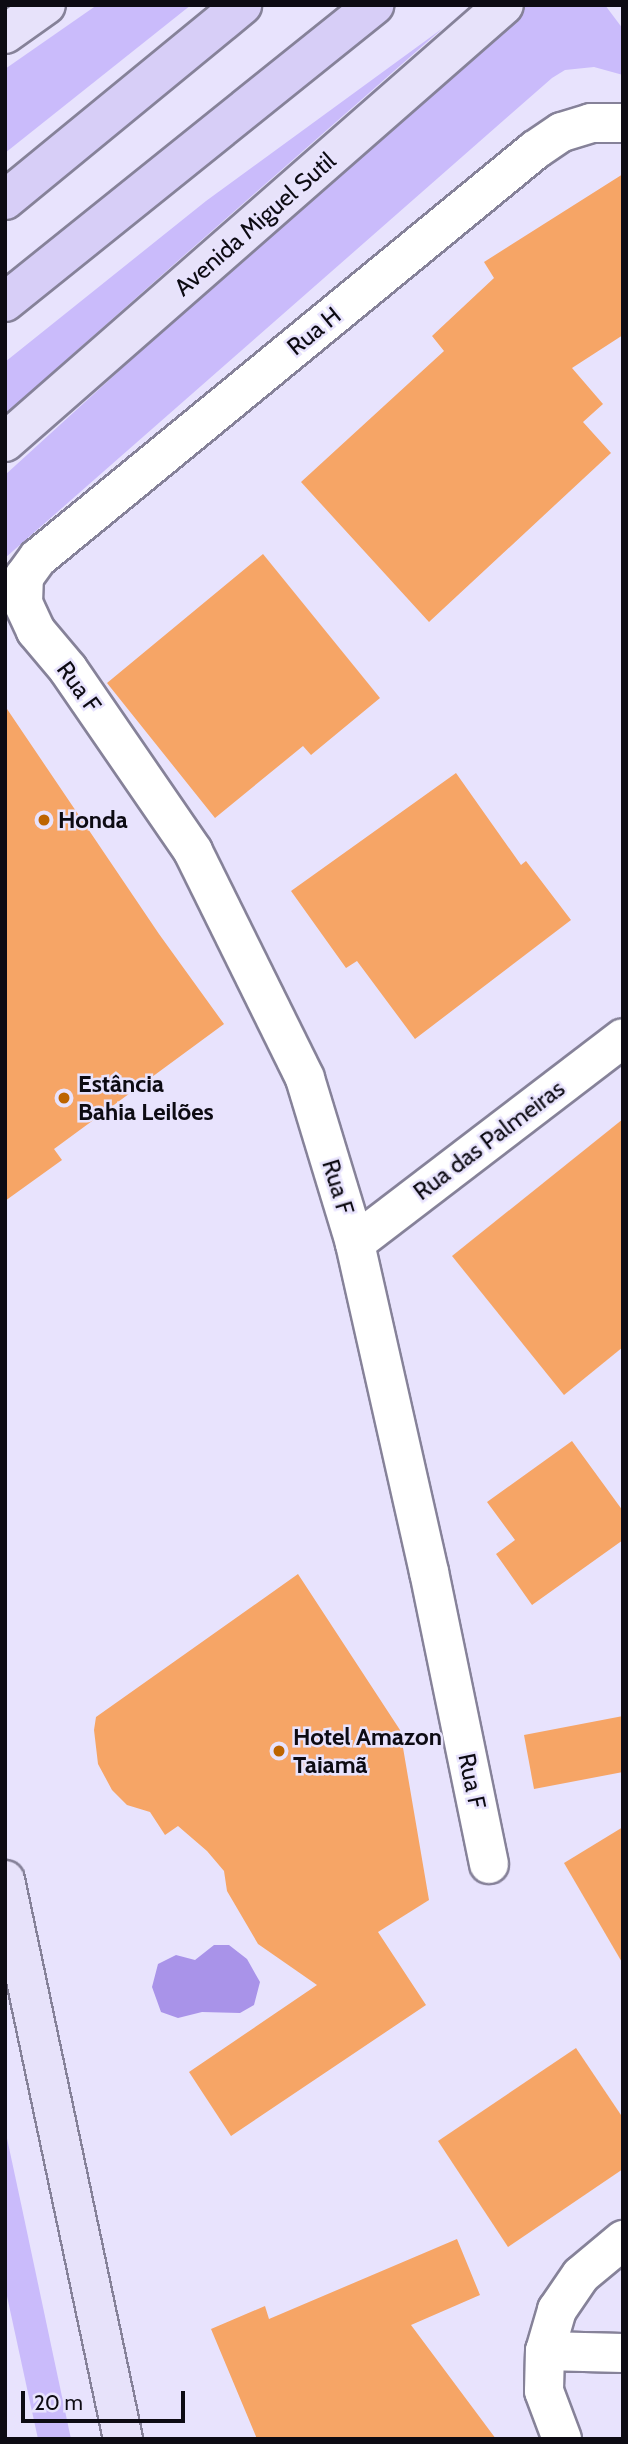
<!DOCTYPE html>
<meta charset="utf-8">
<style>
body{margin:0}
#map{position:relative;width:628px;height:2444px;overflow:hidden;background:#e8e3fd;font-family:Cabin,sans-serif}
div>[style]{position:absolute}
.green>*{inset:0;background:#cabbfb}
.water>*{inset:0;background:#a993e9}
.building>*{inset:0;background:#f6a566}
.roads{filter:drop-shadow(2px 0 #868299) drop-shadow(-2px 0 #868299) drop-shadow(0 2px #868299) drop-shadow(0 -2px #868299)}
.street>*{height:38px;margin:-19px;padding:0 19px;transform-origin:19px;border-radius:19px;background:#fff}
.primary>*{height:38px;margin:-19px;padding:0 19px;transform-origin:19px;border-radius:19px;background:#e7e2fa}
.highway>*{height:38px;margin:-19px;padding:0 19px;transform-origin:19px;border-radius:19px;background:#d7cef7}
.dots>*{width:19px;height:19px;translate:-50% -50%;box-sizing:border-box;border:4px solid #e8e3fd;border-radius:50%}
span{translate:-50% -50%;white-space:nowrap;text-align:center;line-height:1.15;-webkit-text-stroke:5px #e8e3fd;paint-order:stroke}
.street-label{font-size:24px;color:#0d0b13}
.poi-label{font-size:24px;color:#0d0b13;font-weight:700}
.left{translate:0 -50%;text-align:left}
.frame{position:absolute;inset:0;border:7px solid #0d0b13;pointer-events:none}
.scale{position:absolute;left:21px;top:2391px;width:164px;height:32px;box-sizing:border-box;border:4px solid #0d0b13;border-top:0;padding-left:9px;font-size:21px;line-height:24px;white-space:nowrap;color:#0d0b13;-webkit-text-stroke:5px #e8e3fd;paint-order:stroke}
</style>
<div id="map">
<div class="green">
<div style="clip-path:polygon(97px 5px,191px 5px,5px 153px,5px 69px)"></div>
<div style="clip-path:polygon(520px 5px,605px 5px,623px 29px,623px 75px,594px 67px,565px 70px,552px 78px,5px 558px,5px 475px)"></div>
<div style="clip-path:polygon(443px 28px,180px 259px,5px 414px,5px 362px,206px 201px)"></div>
<div style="clip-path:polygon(5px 2129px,23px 2213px,71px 2439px,38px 2439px,5px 2287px)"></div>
</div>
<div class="water">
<div style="clip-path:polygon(214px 1945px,229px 1945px,247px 1959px,260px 1982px,254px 2005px,240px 2013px,202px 2012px,178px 2018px,161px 2012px,152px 1987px,158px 1964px,176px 1955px,195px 1960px)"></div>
</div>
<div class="building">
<div style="clip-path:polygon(623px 174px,623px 335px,572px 368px,603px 404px,583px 422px,611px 453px,429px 622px,301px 482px,444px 351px,432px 336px,494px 278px,484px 262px)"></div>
<div style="clip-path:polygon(263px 554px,380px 698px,311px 755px,303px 746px,215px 818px,107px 683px)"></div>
<div style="clip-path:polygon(5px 706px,159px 934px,224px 1024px,54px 1149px,62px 1160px,5px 1201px)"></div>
<div style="clip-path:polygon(456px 773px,521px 865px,526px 861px,571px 920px,415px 1039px,357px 961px,346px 968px,291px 891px)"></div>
<div style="clip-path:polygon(623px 1119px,623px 1347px,564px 1395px,452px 1256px)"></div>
<div style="clip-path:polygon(572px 1441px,623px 1511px,623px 1540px,532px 1605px,496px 1554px,515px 1540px,487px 1502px)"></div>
<div style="clip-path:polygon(298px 1574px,400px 1730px,429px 1900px,378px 1932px,426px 2005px,231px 2136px,189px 2072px,317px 1985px,258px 1944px,227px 1891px,224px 1871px,207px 1851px,178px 1826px,165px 1835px,150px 1812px,127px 1805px,112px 1790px,98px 1764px,94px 1730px,96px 1717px)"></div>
<div style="clip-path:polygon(623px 1716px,623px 1772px,534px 1789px,524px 1735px)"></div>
<div style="clip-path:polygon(623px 1827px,623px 1964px,564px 1863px)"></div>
<div style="clip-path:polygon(576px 2048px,623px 2118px,623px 2169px,508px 2247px,438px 2141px)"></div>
<div style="clip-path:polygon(457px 2239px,480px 2295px,411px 2325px,496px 2439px,257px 2439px,211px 2329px,265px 2306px,269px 2319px)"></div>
</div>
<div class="roads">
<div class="street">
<div style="left:355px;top:1243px;width:337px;rotate:-37.4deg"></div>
<div style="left:489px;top:1864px;width:298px;rotate:-101.6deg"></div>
<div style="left:429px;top:1572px;width:337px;rotate:-102.7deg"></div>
<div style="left:355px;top:1243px;width:172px;rotate:-106.9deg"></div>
<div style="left:305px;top:1078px;width:253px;rotate:-116.3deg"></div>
<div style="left:193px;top:851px;width:221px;rotate:-124.5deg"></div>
<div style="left:68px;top:669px;width:50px;rotate:-130.1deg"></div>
<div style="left:36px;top:631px;width:31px;rotate:-115deg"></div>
<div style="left:23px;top:603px;width:26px;rotate:-88deg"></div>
<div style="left:24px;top:577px;width:24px;rotate:-54deg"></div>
<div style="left:38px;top:558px;width:643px;rotate:-39.38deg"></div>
<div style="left:535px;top:150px;width:32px;rotate:-34deg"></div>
<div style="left:562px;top:132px;width:30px;rotate:-17deg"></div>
<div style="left:591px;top:123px;width:32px"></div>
<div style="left:545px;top:2351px;width:78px;rotate:1.5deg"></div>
<div style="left:562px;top:2439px;width:51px;rotate:-110.6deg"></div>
<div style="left:544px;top:2391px;width:40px;rotate:-88.6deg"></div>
<div style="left:545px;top:2351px;width:43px;rotate:-73.7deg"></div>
<div style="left:557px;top:2310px;width:42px;rotate:-55.6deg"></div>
<div style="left:581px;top:2275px;width:55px;rotate:-39.8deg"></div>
</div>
<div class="primary">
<div style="left:5px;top:34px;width:50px;rotate:-35.3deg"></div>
<div style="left:5px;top:442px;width:663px;rotate:-41.21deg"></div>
<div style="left:5px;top:1880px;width:571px;rotate:78.08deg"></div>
</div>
<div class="highway">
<div style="left:5px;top:200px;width:307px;rotate:-39.4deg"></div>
<div style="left:5px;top:302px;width:474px;rotate:-38.8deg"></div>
</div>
</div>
<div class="dots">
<div style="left:44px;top:820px;background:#bd6400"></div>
<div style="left:64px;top:1098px;background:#bd6400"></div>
<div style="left:279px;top:1751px;background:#bd6400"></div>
</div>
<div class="street-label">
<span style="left:255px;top:224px;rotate:-41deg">Avenida Miguel Sutil</span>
<span style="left:314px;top:331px;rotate:-39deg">Rua H</span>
<span style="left:79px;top:687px;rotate:54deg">Rua F</span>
<span style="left:489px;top:1140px;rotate:-37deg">Rua das Palmeiras</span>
<span style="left:338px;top:1187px;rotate:73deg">Rua F</span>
<span style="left:472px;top:1781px;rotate:78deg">Rua F</span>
</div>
<div class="poi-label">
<span class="left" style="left:58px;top:820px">Honda</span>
<span class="left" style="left:78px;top:1098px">Estância<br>Bahia Leilões</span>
<span class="left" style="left:293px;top:1751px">Hotel Amazon<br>Taiamã</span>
</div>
<div class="frame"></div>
<div class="scale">20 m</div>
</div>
